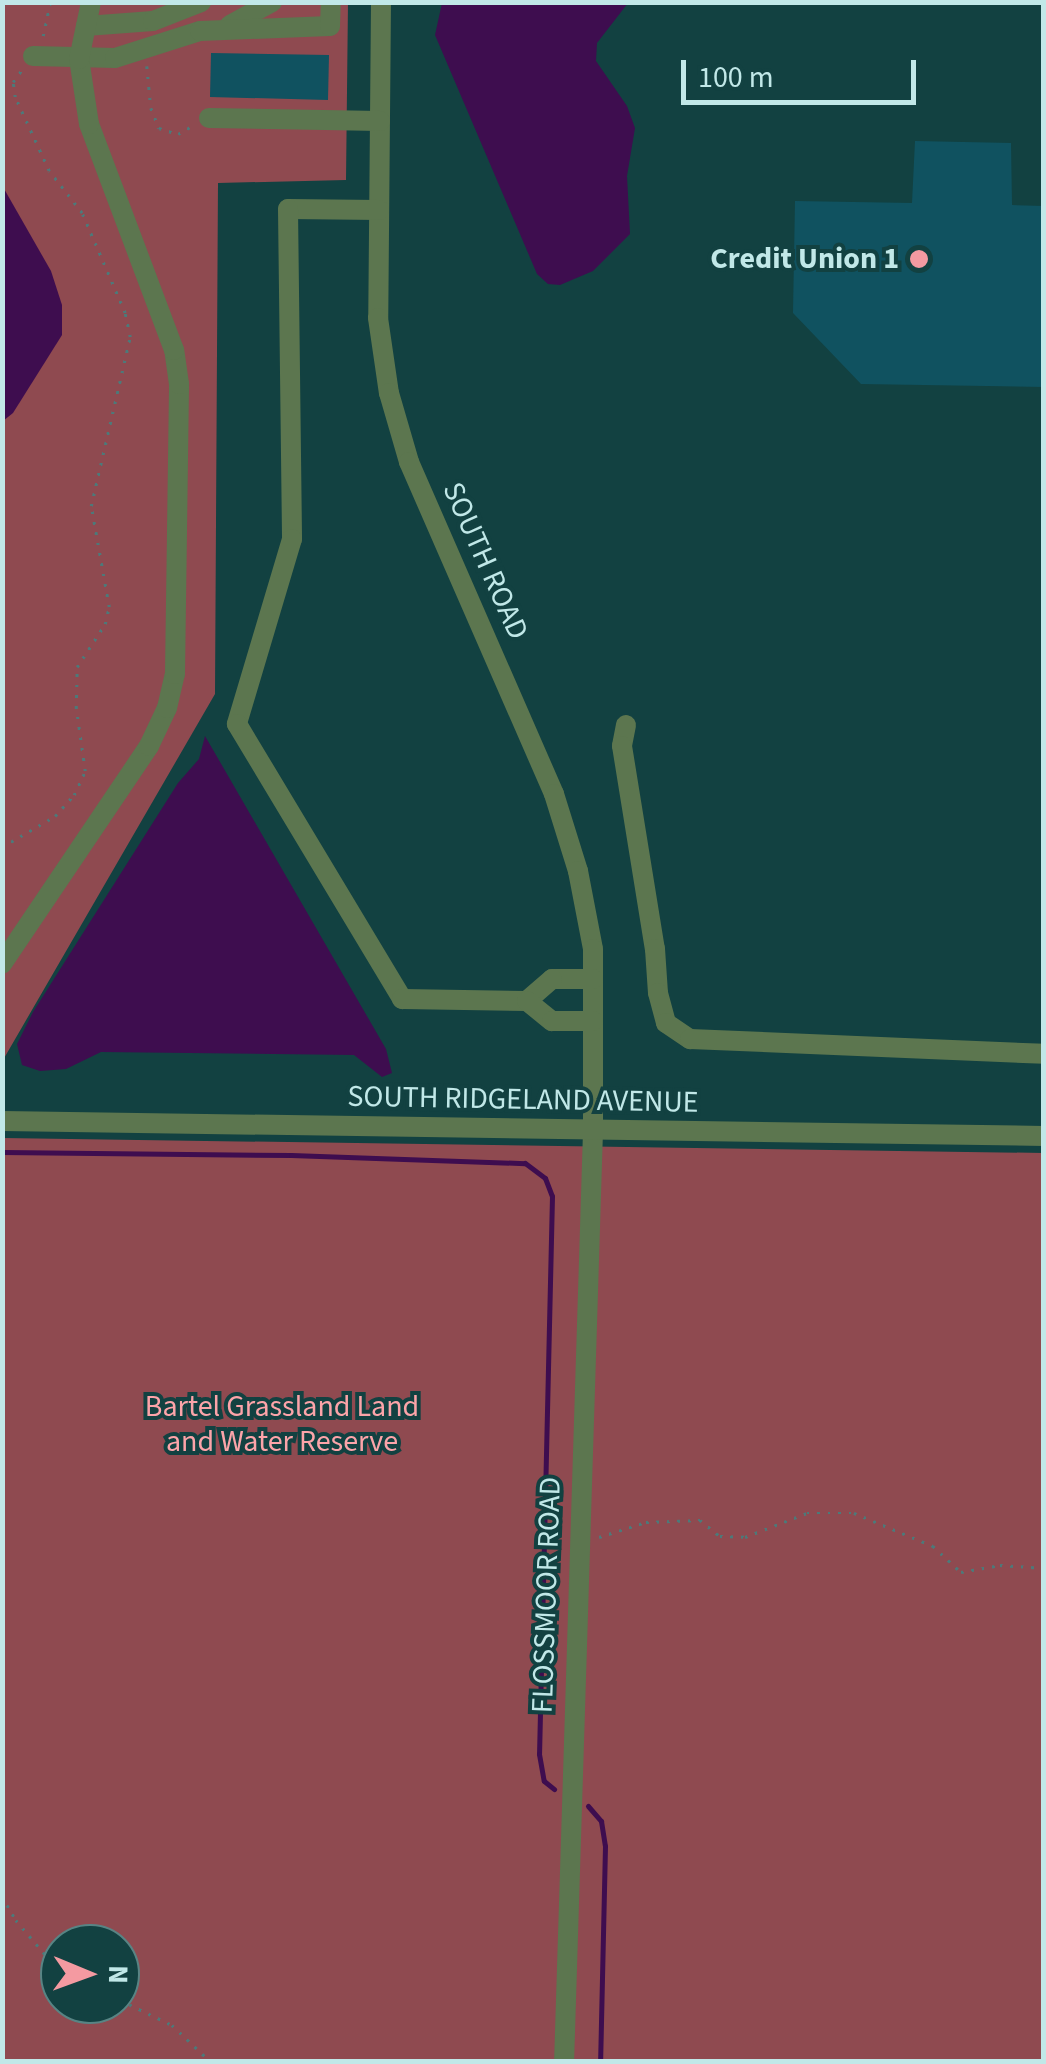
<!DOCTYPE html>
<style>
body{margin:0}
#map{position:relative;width:1046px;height:2064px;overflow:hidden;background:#124141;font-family:"Source Sans 3",sans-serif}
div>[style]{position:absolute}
.green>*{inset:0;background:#8f4a50}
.water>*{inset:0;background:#3e0d4f}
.stream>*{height:5px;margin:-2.5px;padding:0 2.5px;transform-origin:2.5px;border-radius:2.5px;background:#3e0d4f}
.building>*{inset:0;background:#105260}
.path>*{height:2.5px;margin-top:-1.25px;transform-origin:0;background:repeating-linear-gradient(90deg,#4d7979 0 2.5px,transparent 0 10.5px)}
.minor>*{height:20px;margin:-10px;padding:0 10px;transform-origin:10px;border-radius:10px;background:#5c764f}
.dots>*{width:28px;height:28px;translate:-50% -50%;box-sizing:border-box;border:5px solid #124141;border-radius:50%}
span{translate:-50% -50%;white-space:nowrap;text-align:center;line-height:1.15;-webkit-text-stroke:8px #124141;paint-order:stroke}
.poi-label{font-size:30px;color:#c1e8e8;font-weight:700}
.right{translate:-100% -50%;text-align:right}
.street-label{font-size:30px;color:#c1e8e8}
.park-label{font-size:30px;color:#fca4a9}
.frame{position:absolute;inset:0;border:5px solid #c1e8e8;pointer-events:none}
.north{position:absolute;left:40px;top:1924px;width:100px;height:100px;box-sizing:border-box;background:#124141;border:2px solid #588484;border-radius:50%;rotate:91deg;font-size:28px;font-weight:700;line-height:40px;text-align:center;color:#c1e8e8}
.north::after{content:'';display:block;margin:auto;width:35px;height:45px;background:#f49aa1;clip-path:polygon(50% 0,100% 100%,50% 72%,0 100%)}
.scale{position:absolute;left:681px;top:60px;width:235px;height:45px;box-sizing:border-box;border:5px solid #c1e8e8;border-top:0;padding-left:12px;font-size:30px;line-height:35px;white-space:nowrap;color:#c1e8e8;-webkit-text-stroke:8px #124141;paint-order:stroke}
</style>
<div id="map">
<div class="green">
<div style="clip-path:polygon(3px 3px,348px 3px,346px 180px,218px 183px,215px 694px,3px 1060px)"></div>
<div style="clip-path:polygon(evenodd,3px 1138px,1043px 1153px,1043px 2061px,3px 2061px,3px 1138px,60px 1944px,120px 1944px,120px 2004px,60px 2004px,60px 1944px)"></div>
</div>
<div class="water">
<div style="clip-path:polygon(442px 3px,628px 3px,597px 43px,596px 61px,627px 106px,635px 128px,627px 176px,630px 234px,593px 271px,560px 285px,548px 284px,537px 274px,435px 35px)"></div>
<div style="clip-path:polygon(3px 187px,51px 271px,62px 305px,62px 335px,13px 413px,3px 421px)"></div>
<div style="clip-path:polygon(205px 736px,386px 1049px,392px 1073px,382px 1077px,354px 1055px,101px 1052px,66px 1069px,40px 1071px,22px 1065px,17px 1044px,33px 1012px,178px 783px,199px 759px)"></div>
</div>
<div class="stream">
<div style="left:2px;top:1152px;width:289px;rotate:0.6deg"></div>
<div style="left:291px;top:1155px;width:234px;rotate:2deg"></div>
<div style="left:525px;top:1163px;width:25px;rotate:37deg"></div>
<div style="left:545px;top:1178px;width:19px;rotate:69deg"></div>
<div style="left:552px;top:1196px;width:558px;rotate:91.33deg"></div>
<div style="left:539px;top:1754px;width:27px;rotate:80deg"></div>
<div style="left:544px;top:1781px;width:13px;rotate:39deg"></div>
<div style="left:588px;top:1806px;width:20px;rotate:49deg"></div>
<div style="left:601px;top:1821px;width:25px;rotate:81deg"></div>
<div style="left:605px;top:1846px;width:216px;rotate:91.3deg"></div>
</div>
<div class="building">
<div style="clip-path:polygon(211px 53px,329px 55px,328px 100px,210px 97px)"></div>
<div style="clip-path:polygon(915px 141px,1011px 143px,1012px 205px,1044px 206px,1044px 387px,861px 384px,793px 313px,795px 201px,912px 203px)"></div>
</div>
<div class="path">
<div style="left:43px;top:36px;width:35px;rotate:-78deg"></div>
<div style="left:147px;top:66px;width:42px;rotate:84.6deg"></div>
<div style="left:151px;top:108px;width:22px;rotate:68deg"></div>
<div style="left:159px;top:128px;width:20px;rotate:18deg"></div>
<div style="left:178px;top:134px;width:16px;rotate:-30deg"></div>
<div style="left:2px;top:847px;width:61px;rotate:-30.3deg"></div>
<div style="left:55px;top:816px;width:28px;rotate:-48deg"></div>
<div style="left:74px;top:795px;width:26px;rotate:-65deg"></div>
<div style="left:85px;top:771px;width:64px;rotate:-98.1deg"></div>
<div style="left:76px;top:708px;width:41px;rotate:-88.6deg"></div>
<div style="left:77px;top:667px;width:51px;rotate:-56.9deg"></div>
<div style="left:105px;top:624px;width:17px;rotate:-77deg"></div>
<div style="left:109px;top:607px;width:103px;rotate:-100.1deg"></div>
<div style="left:91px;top:506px;width:173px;rotate:-77deg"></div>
<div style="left:130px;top:337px;width:25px;rotate:-102deg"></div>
<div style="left:125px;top:313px;width:109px;rotate:-113.3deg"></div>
<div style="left:82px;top:213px;width:53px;rotate:-128.2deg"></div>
<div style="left:49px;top:171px;width:81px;rotate:-114.7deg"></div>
<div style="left:15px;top:97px;width:15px;rotate:-98deg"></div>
<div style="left:13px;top:82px;width:17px;rotate:-54deg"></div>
<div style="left:599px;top:1537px;width:49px;rotate:-17.7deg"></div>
<div style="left:646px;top:1522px;width:54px;rotate:-2.1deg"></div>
<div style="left:700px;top:1520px;width:26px;rotate:39deg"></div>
<div style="left:720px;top:1536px;width:25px;rotate:2deg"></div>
<div style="left:745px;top:1537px;width:66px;rotate:-21.2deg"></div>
<div style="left:807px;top:1513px;width:47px"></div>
<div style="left:854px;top:1513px;width:86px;rotate:22.7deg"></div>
<div style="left:933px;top:1546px;width:38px;rotate:43deg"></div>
<div style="left:961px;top:1572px;width:40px;rotate:-10deg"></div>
<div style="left:1000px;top:1565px;width:44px;rotate:3.9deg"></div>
<div style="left:2px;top:1896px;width:28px;rotate:60deg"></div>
<div style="left:16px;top:1920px;width:68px;rotate:49.8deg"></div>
<div style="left:120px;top:2000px;width:58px;rotate:25.7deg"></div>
<div style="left:172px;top:2025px;width:54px;rotate:43.5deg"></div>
</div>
<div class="minor">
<div style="left:381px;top:2px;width:316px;rotate:90.5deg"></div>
<div style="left:378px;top:318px;width:76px;rotate:81.7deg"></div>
<div style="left:389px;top:393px;width:72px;rotate:73.8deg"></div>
<div style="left:409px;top:462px;width:362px;rotate:66.4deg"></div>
<div style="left:554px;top:794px;width:81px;rotate:72.7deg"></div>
<div style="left:578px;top:871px;width:79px;rotate:79.1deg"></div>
<div style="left:593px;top:949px;width:182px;rotate:90deg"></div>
<div style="left:593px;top:1131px;width:931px;rotate:91.78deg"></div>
<div style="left:230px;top:25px;width:48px;rotate:-28.7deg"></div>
<div style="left:86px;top:26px;width:67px;rotate:-4.3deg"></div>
<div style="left:153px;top:21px;width:52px;rotate:-21.6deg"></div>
<div style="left:33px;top:56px;width:82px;rotate:1.4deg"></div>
<div style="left:115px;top:58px;width:89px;rotate:-17.6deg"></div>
<div style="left:200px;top:31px;width:130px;rotate:-2.2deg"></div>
<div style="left:330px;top:26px;width:24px;rotate:-88deg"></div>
<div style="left:209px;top:118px;width:171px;rotate:1deg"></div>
<div style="left:379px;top:210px;width:91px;rotate:-179.4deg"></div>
<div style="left:288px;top:209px;width:330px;rotate:89.3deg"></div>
<div style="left:292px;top:539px;width:193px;rotate:106.6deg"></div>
<div style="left:237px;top:724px;width:321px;rotate:59deg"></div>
<div style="left:402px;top:999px;width:125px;rotate:0.9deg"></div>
<div style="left:626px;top:725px;width:21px;rotate:101deg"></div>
<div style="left:622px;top:746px;width:206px;rotate:80.8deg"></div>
<div style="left:655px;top:949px;width:44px;rotate:86.1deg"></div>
<div style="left:658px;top:993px;width:31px;rotate:75deg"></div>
<div style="left:666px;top:1023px;width:29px;rotate:34deg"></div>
<div style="left:690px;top:1039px;width:354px;rotate:2.4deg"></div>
<div style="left:2px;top:964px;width:263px;rotate:-56deg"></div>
<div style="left:149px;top:746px;width:42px;rotate:-64.7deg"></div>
<div style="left:167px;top:708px;width:35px;rotate:-77deg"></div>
<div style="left:175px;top:674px;width:290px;rotate:-89.2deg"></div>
<div style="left:179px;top:384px;width:34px;rotate:-98deg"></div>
<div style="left:174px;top:350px;width:241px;rotate:-110.6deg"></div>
<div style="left:89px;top:124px;width:66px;rotate:-98.7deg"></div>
<div style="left:79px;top:59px;width:58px;rotate:-78.1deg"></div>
<div style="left:593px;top:979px;width:41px;rotate:180deg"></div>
<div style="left:552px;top:979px;width:33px;rotate:139deg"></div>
<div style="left:527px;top:1001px;width:32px;rotate:39deg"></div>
<div style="left:552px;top:1021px;width:41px"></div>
<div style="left:2px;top:1121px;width:1042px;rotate:0.82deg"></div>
</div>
<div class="dots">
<div style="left:919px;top:259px;background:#f49aa1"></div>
</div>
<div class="poi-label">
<span class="right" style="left:899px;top:259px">Credit Union 1</span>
</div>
<div class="street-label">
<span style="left:485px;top:561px;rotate:66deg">SOUTH ROAD</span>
<span style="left:523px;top:1100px;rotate:1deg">SOUTH RIDGELAND AVENUE</span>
<span style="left:547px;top:1595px;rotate:-88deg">FLOSSMOOR ROAD</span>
</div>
<div class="park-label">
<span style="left:282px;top:1424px">Bartel Grassland Land<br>and Water Reserve</span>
</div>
<div class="frame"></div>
<div class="north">N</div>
<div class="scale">100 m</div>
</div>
